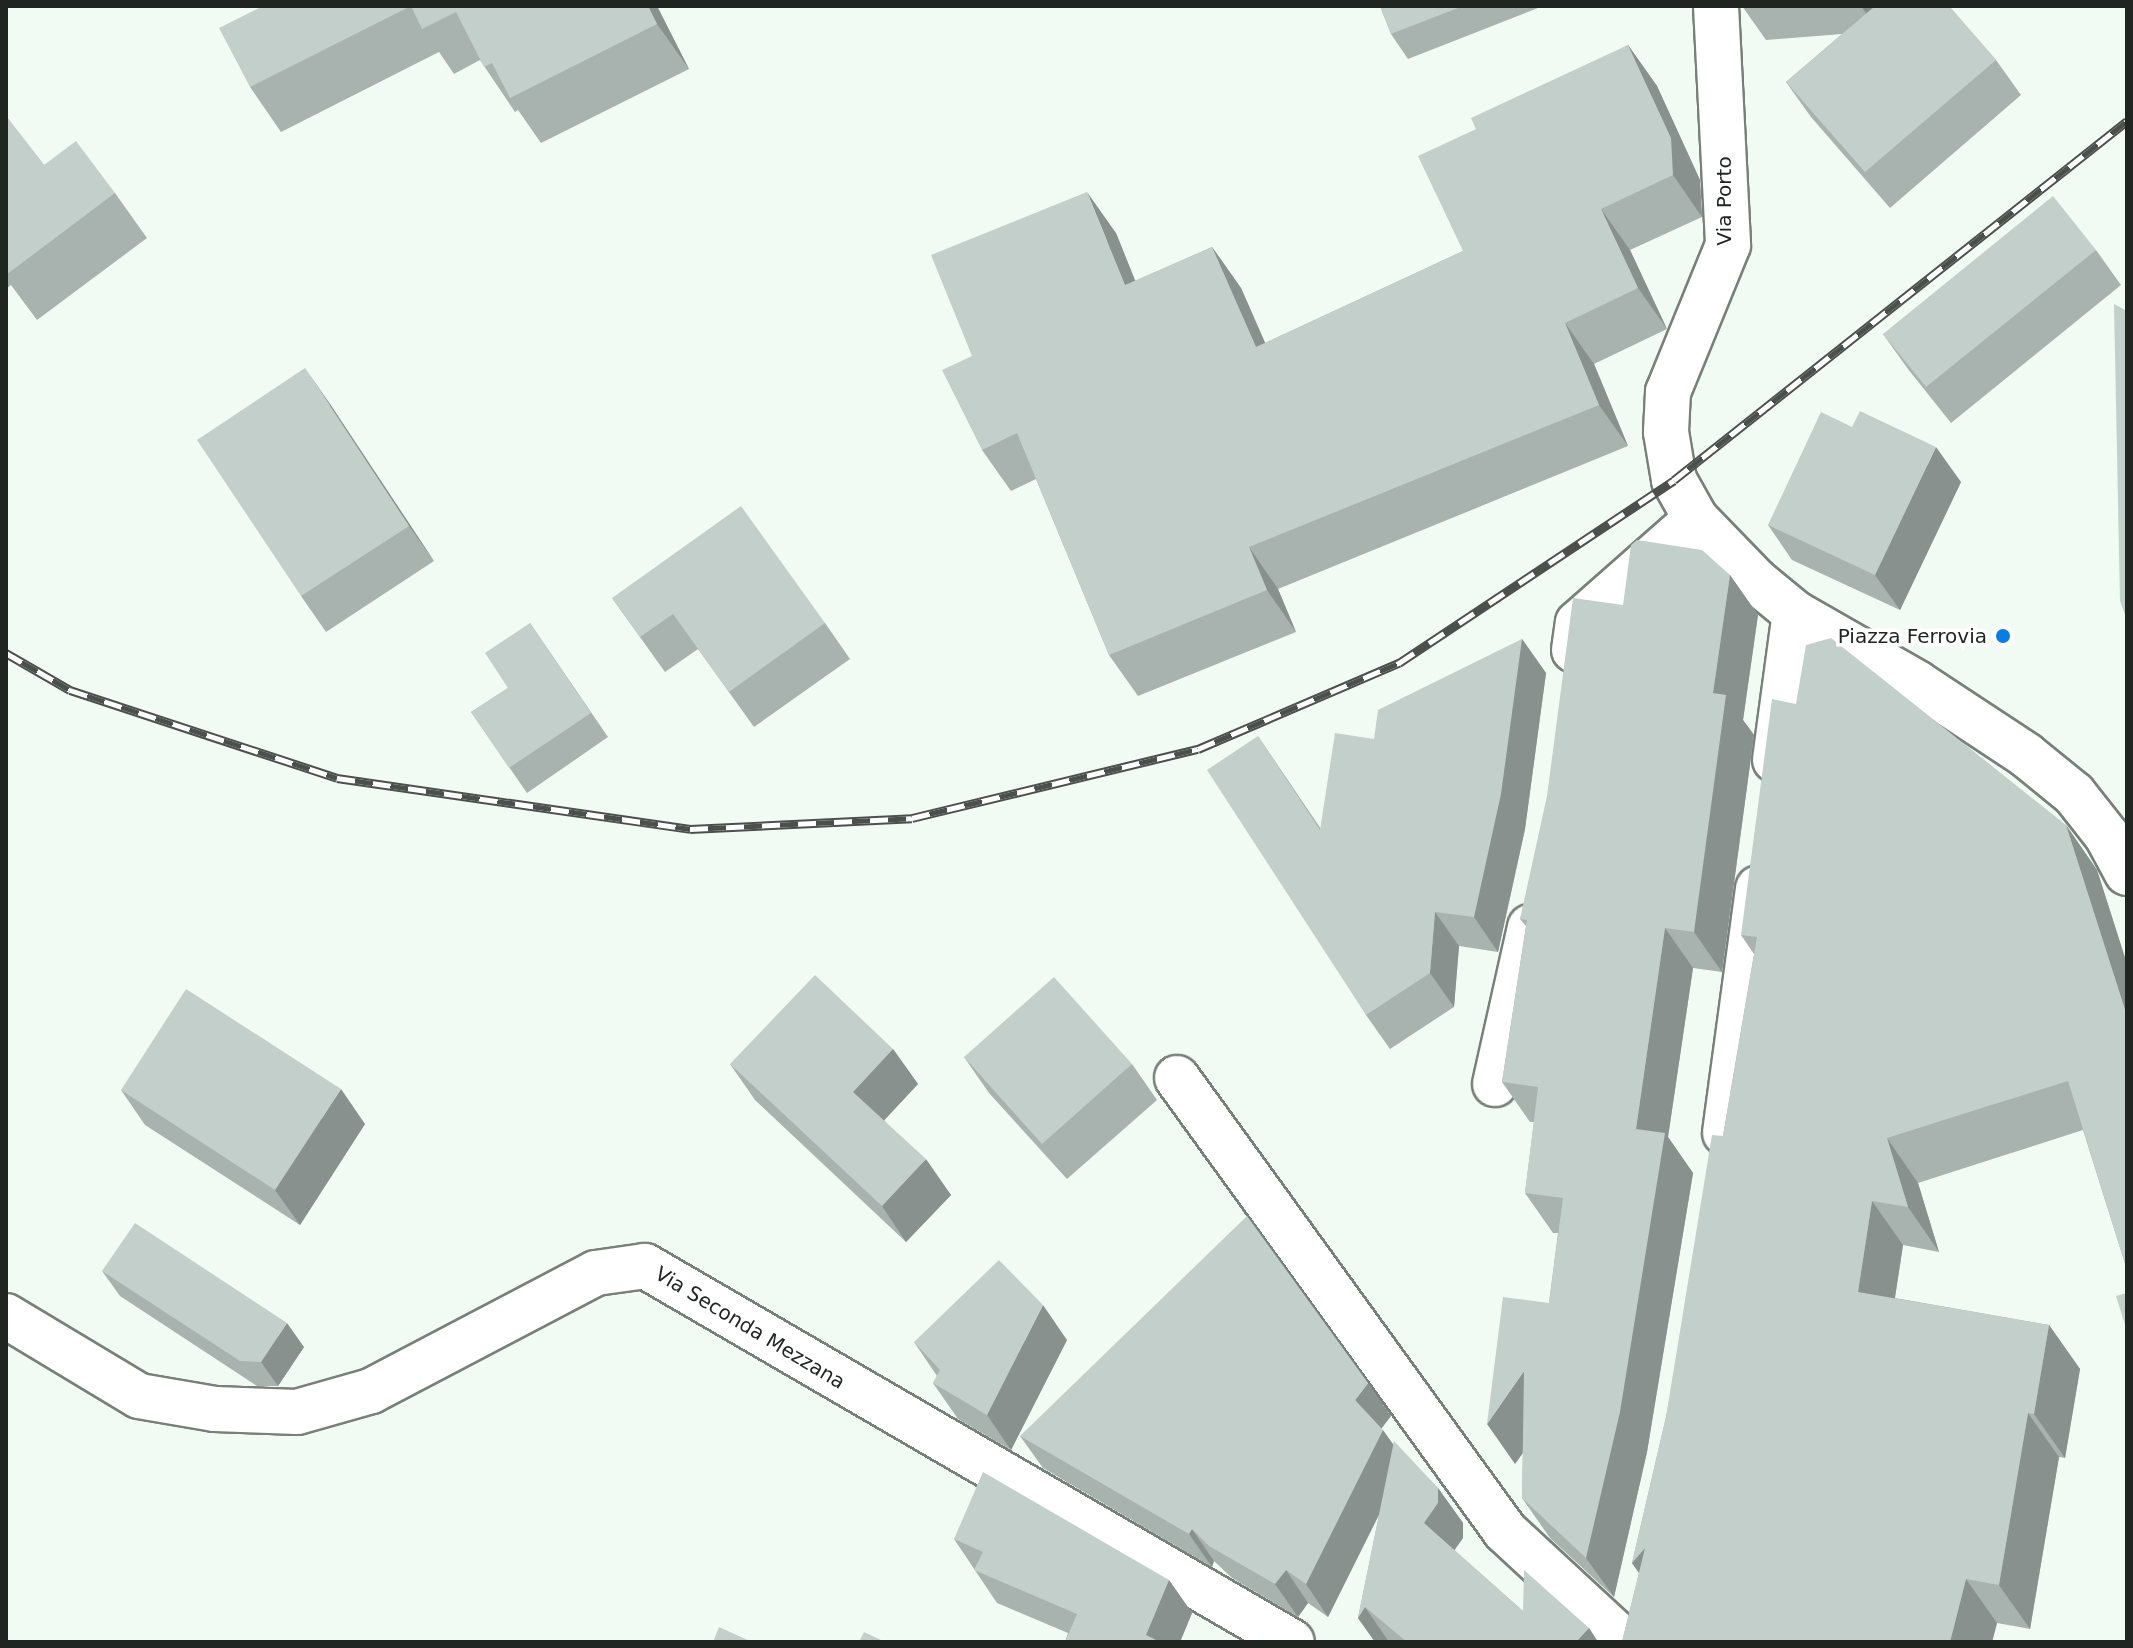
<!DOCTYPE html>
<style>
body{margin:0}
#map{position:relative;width:2133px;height:1648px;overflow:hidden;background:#f2fbf3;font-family:"DejaVu Sans",sans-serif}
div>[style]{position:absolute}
.roads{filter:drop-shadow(2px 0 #778079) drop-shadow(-2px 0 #778079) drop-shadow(0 2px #778079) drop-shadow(0 -2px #778079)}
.minor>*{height:44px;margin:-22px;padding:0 22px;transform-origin:22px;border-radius:22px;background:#fff}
.rail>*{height:9px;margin-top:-4.5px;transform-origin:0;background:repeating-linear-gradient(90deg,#fff 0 18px,#4b504c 0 36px);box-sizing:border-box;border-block:2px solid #4b504c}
.wall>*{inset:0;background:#a8b2af}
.shaded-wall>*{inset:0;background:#88918e}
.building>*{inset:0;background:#c3cfcb}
.dots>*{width:22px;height:22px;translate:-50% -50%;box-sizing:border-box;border:4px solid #fff;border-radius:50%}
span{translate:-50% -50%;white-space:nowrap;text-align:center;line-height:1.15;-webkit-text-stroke:7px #fff;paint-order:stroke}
.street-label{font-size:20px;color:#212522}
.poi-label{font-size:20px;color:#212522}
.right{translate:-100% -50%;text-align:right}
.frame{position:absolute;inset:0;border:8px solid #212522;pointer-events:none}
</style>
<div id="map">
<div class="roads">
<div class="minor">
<div style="left:1716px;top:6px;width:239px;rotate:87.1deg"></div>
<div style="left:1728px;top:245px;width:159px;rotate:112.2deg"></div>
<div style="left:1668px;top:392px;width:40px;rotate:92.9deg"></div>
<div style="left:1666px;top:432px;width:49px;rotate:80.5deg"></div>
<div style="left:1674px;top:480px;width:45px;rotate:60.6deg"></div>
<div style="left:1696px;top:519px;width:86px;rotate:45.9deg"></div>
<div style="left:1756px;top:581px;width:50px;rotate:39.4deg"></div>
<div style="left:1795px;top:613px;width:141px;rotate:29.8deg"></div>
<div style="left:1917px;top:683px;width:131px;rotate:33.4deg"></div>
<div style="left:2026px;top:755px;width:62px;rotate:39.1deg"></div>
<div style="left:2074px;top:794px;width:53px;rotate:51.8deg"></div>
<div style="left:2107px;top:836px;width:42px;rotate:61.6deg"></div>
<div style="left:1574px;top:650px;width:27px;rotate:-82deg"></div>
<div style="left:1578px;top:623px;width:157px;rotate:-41.4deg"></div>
<div style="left:1775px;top:760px;width:148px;rotate:-82.3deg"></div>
<div style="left:1177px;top:1078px;width:559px;rotate:54.09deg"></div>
<div style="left:1505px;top:1531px;width:163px;rotate:42.8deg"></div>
<div style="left:1495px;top:1084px;width:161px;rotate:-77.4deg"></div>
<div style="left:1725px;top:1133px;width:247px;rotate:-82.3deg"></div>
<div style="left:6px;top:1316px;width:155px;rotate:31deg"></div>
<div style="left:139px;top:1396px;width:77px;rotate:9.7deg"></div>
<div style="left:215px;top:1409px;width:82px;rotate:2.1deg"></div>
<div style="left:297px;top:1412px;width:77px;rotate:-15.8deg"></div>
<div style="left:371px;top:1391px;width:254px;rotate:-27.7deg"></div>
<div style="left:596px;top:1273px;width:49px;rotate:-8.1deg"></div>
<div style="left:645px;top:1266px;width:748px;rotate:30.16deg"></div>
</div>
</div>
<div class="rail">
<div style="left:6px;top:653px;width:74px;rotate:30deg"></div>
<div style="left:70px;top:690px;width:281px;rotate:18.2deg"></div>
<div style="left:337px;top:778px;width:357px;rotate:8.2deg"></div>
<div style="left:690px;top:829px;width:222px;rotate:-2.8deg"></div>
<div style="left:912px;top:818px;width:294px;rotate:-13.6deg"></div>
<div style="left:1198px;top:749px;width:219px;rotate:-23.2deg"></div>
<div style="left:1399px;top:663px;width:330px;rotate:-33.6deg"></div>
<div style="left:1674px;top:480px;width:578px;rotate:-38.4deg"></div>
</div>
<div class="wall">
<div style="clip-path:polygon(263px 6px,657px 6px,689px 69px,541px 143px,518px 110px,515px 112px,480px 60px,454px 74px,439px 52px,281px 132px,250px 87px)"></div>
<div style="clip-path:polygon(1380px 6px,1543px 6px,1408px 59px,1391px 34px)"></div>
<div style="clip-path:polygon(1742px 6px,1949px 6px,1996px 60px,2021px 95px,1890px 208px,1811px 117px,1786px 82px,1842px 34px,1766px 40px)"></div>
<div style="clip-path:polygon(1628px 45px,1657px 86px,1700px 180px,1702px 217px,1630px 250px,1667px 329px,1594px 364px,1628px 446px,1278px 589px,1296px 632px,1138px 696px,1109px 655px,1036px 479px,1011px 491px,982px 450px,972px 356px,1116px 233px,1135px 281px,1212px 247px,1241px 288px,1265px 343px,1463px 251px,1476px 129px)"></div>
<div style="clip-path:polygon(6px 116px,44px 165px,115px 193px,147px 238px,37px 320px,11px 285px,6px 289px)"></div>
<div style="clip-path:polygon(2096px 250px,2121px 285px,1951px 423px,1908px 369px,1883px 334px)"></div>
<div style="clip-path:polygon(330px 404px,434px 561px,326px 632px,301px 596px)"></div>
<div style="clip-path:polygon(1852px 427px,1961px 482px,1900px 610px,1792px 560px,1768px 525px)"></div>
<div style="clip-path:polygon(1730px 575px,1758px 615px,1743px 720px,1754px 735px,1722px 972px,1693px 968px,1668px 1137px,1693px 1173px,1647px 1452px,1614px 1597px,1550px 1538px,1522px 1498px,1523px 1453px,1515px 1464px,1549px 1303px,1558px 1233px,1553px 1233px,1525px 1193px,1534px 1122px,1530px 1122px,1502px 1082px,1526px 926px,1520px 919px,1623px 605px)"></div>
<div style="clip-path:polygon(612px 598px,825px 623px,850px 659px,754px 727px,698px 649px,665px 672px)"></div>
<div style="clip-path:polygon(530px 623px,608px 737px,527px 793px,471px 712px,508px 688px)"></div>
<div style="clip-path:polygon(1522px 639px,1546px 673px,1525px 829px,1498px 952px,1459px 946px,1454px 1007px,1390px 1049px,1366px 1015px,1258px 736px,1321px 829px,1374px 739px)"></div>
<div style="clip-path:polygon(2066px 825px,2097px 870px,2127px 964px,2127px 1270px,2083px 1130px,1918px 1183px,1939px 1252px,1903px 1245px,1895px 1298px,2049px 1325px,2080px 1369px,2065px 1458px,2059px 1457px,2030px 1629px,1997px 1623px,1992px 1642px,1622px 1642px,1639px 1573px,1632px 1563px,1666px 1417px,1723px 1136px,1754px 954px,1741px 935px)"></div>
<div style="clip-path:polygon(893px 1049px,918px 1084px,884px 1120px,951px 1195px,906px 1242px,755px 1100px,730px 1064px)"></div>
<div style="clip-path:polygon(964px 1057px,1132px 1064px,1157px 1100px,1067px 1179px,989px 1093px)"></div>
<div style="clip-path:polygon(121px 1090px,365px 1124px,300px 1225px,145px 1125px)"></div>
<div style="clip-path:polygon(102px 1271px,304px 1347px,278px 1386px,257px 1386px,120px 1296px)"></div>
<div style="clip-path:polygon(1067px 1340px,1011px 1450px,958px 1419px,933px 1383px,937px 1376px,914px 1342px)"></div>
<div style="clip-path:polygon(1391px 1416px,1381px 1428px,1394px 1445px,1438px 1488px,1463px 1523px,1463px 1538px,1454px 1550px,1523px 1611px,1589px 1628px,1598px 1642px,1375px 1642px,1358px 1618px,1379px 1515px,1328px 1617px,1308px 1603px,1298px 1617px,1232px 1578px,1214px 1561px,1212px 1567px,1043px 1468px,1020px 1436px)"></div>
<div style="clip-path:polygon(954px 1539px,1169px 1580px,1192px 1613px,1180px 1642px,1065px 1642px,1068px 1633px,997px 1603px)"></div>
</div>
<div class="shaded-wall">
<div style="clip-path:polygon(648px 6px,657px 6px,689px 69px,657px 24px)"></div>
<div style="clip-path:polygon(1861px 6px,1876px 6px,1879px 31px)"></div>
<div style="clip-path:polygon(1628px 45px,1657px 86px,1700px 180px,1702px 217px,1673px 175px)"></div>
<div style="clip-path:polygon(1087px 192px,1116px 233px,1154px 327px,1125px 285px)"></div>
<div style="clip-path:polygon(1601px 209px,1630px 250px,1667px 329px,1638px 288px)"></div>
<div style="clip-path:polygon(1212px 247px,1241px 288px,1285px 388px,1256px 347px)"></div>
<div style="clip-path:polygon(1565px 323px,1594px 364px,1628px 446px,1599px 405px)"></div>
<div style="clip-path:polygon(305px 368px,330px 404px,434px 561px,409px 526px)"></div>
<div style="clip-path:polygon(1936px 447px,1961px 482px,1900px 610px,1875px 575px)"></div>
<div style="clip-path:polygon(1249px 547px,1278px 589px,1296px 632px,1267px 590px)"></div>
<div style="clip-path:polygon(1730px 575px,1758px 615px,1743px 720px,1754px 735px,1722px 972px,1694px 932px,1713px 693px)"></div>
<div style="clip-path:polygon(1522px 639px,1546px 673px,1525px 829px,1498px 952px,1474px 917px)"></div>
<div style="clip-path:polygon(2066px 825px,2097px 870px,2127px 964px,2127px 1016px)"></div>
<div style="clip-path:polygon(1435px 912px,1459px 946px,1454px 1007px,1430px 973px)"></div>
<div style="clip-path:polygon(1665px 928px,1693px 968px,1668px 1137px,1693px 1173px,1647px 1452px,1614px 1597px,1586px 1558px,1636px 1129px)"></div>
<div style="clip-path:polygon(893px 1049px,918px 1084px,878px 1127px,853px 1092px)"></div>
<div style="clip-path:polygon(341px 1089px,365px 1124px,300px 1225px,275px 1190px)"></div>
<div style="clip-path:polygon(1887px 1138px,1918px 1183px,1939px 1252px,1908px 1207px)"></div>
<div style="clip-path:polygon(926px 1159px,951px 1195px,906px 1242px,882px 1206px)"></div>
<div style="clip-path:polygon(1872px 1201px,1903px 1245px,1889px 1336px,1858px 1292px)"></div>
<div style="clip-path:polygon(1043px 1305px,1067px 1340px,1011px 1450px,987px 1415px)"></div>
<div style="clip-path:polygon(287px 1323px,304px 1347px,278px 1386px,261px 1362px)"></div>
<div style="clip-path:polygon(2049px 1325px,2080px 1369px,2065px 1458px,2034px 1414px)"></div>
<div style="clip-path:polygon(1524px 1371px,1552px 1411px,1515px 1464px,1487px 1424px)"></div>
<div style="clip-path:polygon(1368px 1383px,1391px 1416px,1378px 1433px,1355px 1400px)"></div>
<div style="clip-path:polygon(2028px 1413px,2059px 1457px,2030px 1629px,1999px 1585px)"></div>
<div style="clip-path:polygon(1383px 1430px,1405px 1462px,1328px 1617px,1306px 1584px)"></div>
<div style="clip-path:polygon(1438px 1488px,1463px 1523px,1463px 1538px,1449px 1558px,1424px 1523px)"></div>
<div style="clip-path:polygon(1192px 1529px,1214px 1561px,1212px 1567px,1189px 1534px)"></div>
<div style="clip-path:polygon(1645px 1548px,1663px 1607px,1632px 1563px)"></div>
<div style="clip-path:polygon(1286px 1570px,1308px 1603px,1298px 1617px,1275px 1584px)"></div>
<div style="clip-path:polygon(1966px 1579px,1997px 1623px,1992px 1642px,1950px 1642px)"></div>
<div style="clip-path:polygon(1169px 1580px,1192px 1613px,1180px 1642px,1151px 1642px,1146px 1635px)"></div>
<div style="clip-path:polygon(1365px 1607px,1389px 1642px,1375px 1642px,1358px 1618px)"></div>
<div style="clip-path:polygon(1589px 1628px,1598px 1642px,1576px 1642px)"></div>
</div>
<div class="building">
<div style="clip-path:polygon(263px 6px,648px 6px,657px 24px,510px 98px,492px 63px,484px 67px,456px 12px,422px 29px,411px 6px,250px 87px,219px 28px)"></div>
<div style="clip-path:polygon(1380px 6px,1463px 6px,1391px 34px)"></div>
<div style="clip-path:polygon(1875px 6px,1949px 6px,1996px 60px,1865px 172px,1786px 82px)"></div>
<div style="clip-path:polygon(1628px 45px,1671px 138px,1673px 175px,1601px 209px,1638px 288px,1565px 323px,1599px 405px,1249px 547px,1267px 590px,1109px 655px,1017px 433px,982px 450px,942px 370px,972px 356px,931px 255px,1087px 192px,1125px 285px,1212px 247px,1256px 347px,1463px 251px,1418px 156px,1476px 129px,1471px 118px)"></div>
<div style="clip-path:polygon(6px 116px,44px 165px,76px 141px,115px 193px,6px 275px)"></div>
<div style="clip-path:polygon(2053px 196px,2096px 250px,1926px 387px,1883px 334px)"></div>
<div style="clip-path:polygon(2114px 304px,2127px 311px,2127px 620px,2120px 601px)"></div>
<div style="clip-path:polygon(305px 368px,409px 526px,301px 596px,197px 440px)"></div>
<div style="clip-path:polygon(1860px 411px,1936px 447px,1875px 575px,1768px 525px,1821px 412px,1852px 427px)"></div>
<div style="clip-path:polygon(741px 506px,825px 623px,729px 692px,673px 614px,640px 637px,612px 598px)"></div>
<div style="clip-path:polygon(1637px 540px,1702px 550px,1730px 575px,1713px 693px,1726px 695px,1694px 932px,1665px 928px,1636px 1129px,1665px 1133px,1620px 1412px,1586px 1558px,1522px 1498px,1524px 1371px,1487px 1424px,1503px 1297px,1549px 1303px,1563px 1198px,1525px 1193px,1538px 1087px,1502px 1082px,1527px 920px,1520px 919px,1547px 796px,1573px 598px,1623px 605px,1631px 545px)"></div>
<div style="clip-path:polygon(530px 623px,591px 713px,509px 768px,471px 712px,508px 688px,485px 653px)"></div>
<div style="clip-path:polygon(1831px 638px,2066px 825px,2127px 1016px,2127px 1270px,2068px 1081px,1887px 1138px,1908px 1207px,1872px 1201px,1858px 1292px,2049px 1325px,2034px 1414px,2028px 1413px,1999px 1585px,1966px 1579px,1950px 1642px,1622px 1642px,1645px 1548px,1632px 1563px,1666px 1417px,1712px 1135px,1723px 1136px,1757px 937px,1741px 935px,1772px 699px,1796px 704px,1806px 645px)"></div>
<div style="clip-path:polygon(1522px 639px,1501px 794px,1474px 917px,1435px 912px,1430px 973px,1366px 1015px,1207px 770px,1258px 736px,1320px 830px,1335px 733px,1374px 739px,1378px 710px)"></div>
<div style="clip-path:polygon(815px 975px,893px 1049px,853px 1092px,926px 1159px,882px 1206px,730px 1064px)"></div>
<div style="clip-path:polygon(1054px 977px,1132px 1064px,1042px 1144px,964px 1057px)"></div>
<div style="clip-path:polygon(186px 989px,341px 1089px,275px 1190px,121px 1090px)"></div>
<div style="clip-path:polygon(1247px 1216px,1368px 1383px,1355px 1400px,1383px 1430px,1306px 1584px,1286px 1570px,1275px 1584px,1209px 1546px,1192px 1529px,1189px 1534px,1020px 1436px)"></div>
<div style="clip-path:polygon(135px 1223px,287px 1323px,261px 1362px,240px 1361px,102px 1271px)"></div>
<div style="clip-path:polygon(999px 1260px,1043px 1305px,987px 1415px,933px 1383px,940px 1370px,914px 1342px)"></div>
<div style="clip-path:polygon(2127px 1293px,2127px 1331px,2116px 1296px)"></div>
<div style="clip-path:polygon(1394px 1441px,1438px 1488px,1438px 1503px,1424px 1523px,1523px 1611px,1524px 1570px,1589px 1628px,1576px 1642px,1407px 1642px,1365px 1607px,1358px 1618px)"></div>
<div style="clip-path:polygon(983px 1472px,1169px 1580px,1146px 1635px,1160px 1642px,1065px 1642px,1077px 1614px,974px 1570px,983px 1552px,954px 1539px)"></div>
<div style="clip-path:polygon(719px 1627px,752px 1642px,713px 1642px)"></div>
<div style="clip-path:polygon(864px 1632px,885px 1642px,859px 1642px)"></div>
</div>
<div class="dots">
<div style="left:2003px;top:636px;background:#067ee5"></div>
</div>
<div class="street-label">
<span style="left:1724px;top:201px;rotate:-90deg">Via Porto</span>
<span style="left:750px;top:1328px;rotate:31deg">Via Seconda Mezzana</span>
</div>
<div class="poi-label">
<span class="right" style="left:1987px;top:636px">Piazza Ferrovia</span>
</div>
<div class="frame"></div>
</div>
